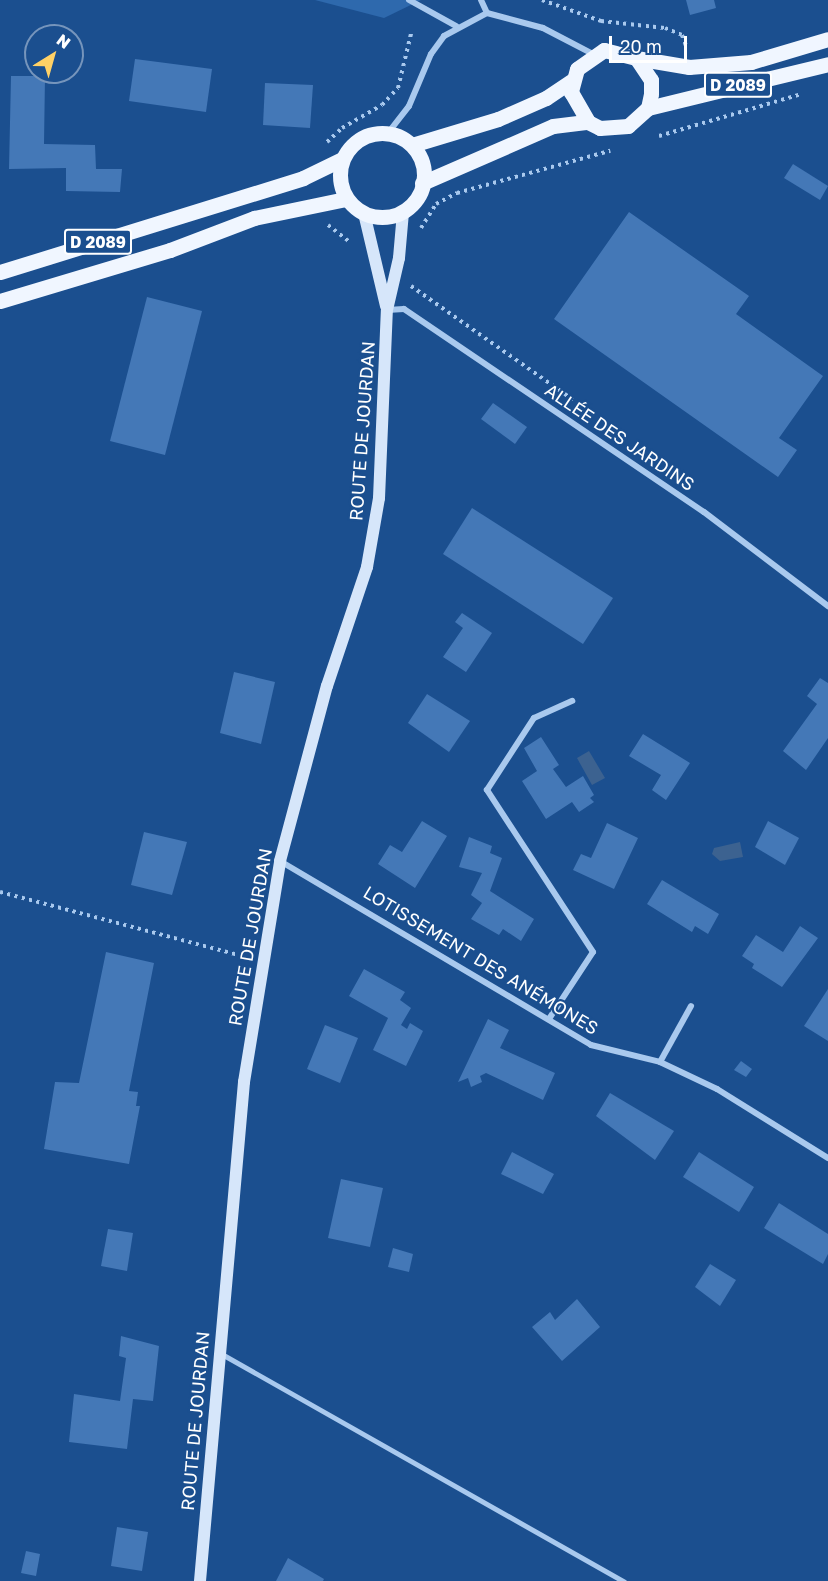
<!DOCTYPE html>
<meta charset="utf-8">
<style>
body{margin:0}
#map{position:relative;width:828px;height:1581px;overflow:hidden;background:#1b4f8f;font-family:"Golos Text",sans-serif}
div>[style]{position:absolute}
.green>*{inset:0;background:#2e69ad}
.water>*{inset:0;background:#3c6290}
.building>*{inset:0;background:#4478b7}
.path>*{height:4px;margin-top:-2px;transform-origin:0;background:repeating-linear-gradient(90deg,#a9c9ee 0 3px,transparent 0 7.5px)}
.lane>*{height:4.5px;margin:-2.25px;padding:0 2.25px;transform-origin:2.25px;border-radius:2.25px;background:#a9c9ee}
.street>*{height:6px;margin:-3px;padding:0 3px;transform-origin:3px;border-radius:3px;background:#a9c9ee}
.secondary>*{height:12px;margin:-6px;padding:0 6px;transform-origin:6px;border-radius:6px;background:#d6e6fa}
.primary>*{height:15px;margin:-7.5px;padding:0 7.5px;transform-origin:7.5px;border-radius:7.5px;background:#f0f6ff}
.primary>.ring{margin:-7.5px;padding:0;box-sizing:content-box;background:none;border:15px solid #f0f6ff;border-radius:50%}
span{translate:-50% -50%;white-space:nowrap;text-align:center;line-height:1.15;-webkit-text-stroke:4.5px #1b4f8f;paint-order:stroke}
.shield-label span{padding:2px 4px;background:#1b4f8f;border:2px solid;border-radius:4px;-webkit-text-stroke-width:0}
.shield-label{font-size:16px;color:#fff;font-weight:700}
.street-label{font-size:18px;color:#fff}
.north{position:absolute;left:24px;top:24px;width:60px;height:60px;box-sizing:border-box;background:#1b4f8f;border:2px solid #7695bc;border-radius:50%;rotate:37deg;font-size:16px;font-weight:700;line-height:24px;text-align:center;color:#fff}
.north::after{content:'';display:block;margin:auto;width:21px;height:27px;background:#ffd166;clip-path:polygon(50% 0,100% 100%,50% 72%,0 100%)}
.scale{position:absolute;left:609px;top:36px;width:78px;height:27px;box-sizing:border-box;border:3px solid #fff;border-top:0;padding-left:8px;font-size:18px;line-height:21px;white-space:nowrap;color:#fff;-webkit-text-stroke:4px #1b4f8f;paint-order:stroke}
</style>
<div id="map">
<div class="green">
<div style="clip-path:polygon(315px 0,421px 0,384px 18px)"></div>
</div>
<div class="water">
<div style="clip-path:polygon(589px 751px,605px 778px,592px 785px,577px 758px)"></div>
<div style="clip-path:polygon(740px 842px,743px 857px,720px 861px,712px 854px,714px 848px)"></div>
</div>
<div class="building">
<div style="clip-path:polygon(686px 0,714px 0,716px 8px,690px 15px)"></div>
<div style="clip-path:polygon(135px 59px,212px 69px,206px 112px,129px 101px)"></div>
<div style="clip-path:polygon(11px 76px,45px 76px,44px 144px,95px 145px,96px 169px,122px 169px,120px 192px,66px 191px,66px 168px,9px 169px)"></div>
<div style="clip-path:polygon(265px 83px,313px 85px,310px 128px,263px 125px)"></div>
<div style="clip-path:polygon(793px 164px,828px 186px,820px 200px,784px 178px)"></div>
<div style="clip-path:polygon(629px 212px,749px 296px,736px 314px,823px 376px,779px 438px,797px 450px,778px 477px,554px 319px)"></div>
<div style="clip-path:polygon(147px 297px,202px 311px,165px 455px,110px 441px)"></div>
<div style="clip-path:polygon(493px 403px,527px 427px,515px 444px,481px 419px)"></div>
<div style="clip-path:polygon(472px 508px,613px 598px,583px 644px,443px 554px)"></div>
<div style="clip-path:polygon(462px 613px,492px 633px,466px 672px,443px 657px,463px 628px,455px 622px)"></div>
<div style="clip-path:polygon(234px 672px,275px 682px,261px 744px,220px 733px)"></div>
<div style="clip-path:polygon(820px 678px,828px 683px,828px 738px,806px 770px,783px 751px,817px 704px,807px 696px)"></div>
<div style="clip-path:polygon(427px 694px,470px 721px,449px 752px,408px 723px)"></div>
<div style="clip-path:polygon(643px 734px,690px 763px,666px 800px,652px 790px,661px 775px,629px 756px)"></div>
<div style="clip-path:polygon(541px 737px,559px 765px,553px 769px,566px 787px,583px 776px,594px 795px,590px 798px,594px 802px,579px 812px,572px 802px,546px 819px,522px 781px,537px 771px,524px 748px)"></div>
<div style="clip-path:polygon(422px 821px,447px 836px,415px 888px,378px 864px,390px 845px,402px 852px)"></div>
<div style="clip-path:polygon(768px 821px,799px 838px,785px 865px,755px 847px)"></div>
<div style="clip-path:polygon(607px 823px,638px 838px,614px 889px,573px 870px,581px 854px,591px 858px)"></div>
<div style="clip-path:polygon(144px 832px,187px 842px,172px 895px,131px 885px)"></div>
<div style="clip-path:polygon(469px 837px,492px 846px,490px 853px,502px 858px,490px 891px,534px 919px,521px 941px,503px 929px,499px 935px,471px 919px,482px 903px,471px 895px,482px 873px,459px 867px)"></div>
<div style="clip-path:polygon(662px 880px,719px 914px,708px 934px,695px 926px,692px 932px,647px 904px)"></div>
<div style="clip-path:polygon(800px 926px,818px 938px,782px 987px,752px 968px,754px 964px,742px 956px,756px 935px,783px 952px)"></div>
<div style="clip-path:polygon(106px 952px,154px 963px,129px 1091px,138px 1092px,136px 1106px,140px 1106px,129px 1164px,44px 1149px,55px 1082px,79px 1083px)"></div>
<div style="clip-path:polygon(364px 969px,405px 992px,400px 1000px,411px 1008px,401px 1025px,407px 1029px,410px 1023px,423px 1031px,406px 1066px,373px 1050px,388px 1018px,349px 996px)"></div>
<div style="clip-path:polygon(828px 989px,828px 1041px,804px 1026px)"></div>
<div style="clip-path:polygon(488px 1019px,509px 1030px,500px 1048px,555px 1073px,543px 1100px,486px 1073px,480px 1076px,482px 1082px,471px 1087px,468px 1078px,458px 1082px)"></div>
<div style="clip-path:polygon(325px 1025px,358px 1038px,340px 1083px,307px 1069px)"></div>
<div style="clip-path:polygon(741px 1061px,752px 1069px,746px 1077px,734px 1070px)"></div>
<div style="clip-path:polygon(610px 1093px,674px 1131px,655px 1160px,596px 1116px)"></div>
<div style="clip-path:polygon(512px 1152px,554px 1174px,543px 1194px,501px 1174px)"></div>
<div style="clip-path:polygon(699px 1152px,754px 1187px,739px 1212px,683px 1177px)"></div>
<div style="clip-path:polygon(341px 1179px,383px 1188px,370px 1247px,328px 1238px)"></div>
<div style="clip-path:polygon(779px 1203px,828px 1234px,828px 1254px,823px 1264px,764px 1228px)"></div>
<div style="clip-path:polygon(108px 1229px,133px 1233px,127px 1271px,101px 1266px)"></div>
<div style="clip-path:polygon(393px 1248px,413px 1254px,409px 1272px,388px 1267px)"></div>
<div style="clip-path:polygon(710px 1264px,736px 1280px,720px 1306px,695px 1287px)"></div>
<div style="clip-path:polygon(577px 1299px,600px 1327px,562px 1361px,532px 1327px,550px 1312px,555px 1320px)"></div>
<div style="clip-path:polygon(121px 1336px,159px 1346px,153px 1401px,133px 1399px,127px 1449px,69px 1442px,74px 1394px,120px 1401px,126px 1358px,119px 1356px)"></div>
<div style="clip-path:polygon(117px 1527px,148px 1532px,142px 1571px,111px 1566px)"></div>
<div style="clip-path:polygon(26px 1551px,40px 1554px,36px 1576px,21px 1573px)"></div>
<div style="clip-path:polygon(288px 1558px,324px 1579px,323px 1581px,276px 1581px)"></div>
</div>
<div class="path">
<div style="left:542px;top:0;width:63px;rotate:19.6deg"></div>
<div style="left:601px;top:21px;width:64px;rotate:6.2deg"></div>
<div style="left:665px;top:28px;width:18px;rotate:22deg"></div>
<div style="left:682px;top:35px;width:12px;rotate:70deg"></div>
<div style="left:659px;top:136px;width:149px;rotate:-16.4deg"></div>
<div style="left:327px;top:142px;width:21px;rotate:-43deg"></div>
<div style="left:342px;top:128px;width:46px;rotate:-29.9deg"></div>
<div style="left:382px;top:105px;width:23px;rotate:-47deg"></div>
<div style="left:398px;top:88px;width:56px;rotate:-76.5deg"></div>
<div style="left:328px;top:225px;width:28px;rotate:38deg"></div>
<div style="left:421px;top:228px;width:28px;rotate:-58deg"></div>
<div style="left:436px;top:204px;width:24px;rotate:-28deg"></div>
<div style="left:457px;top:193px;width:159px;rotate:-15.4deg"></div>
<div style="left:411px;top:286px;width:223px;rotate:35.1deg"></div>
<div style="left:0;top:892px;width:254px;rotate:14.8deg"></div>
</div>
<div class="lane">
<div style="left:222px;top:1354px;width:462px;rotate:29.5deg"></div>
</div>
<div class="street">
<div style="left:409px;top:0;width:54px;rotate:29deg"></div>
<div style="left:481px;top:0;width:14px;rotate:65deg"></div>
<div style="left:388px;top:133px;width:34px;rotate:-52deg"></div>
<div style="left:409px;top:106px;width:56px;rotate:-67.1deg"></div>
<div style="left:431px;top:54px;width:22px;rotate:-54deg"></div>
<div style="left:444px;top:36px;width:49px;rotate:-28.1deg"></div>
<div style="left:487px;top:13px;width:58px;rotate:15deg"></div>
<div style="left:543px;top:28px;width:56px;rotate:27.5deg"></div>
<div style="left:387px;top:310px;width:17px;rotate:-3deg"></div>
<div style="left:404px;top:309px;width:362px;rotate:34.1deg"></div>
<div style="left:704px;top:512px;width:156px;rotate:37.2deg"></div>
<div style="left:280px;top:861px;width:361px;rotate:30.6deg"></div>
<div style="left:591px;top:1045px;width:71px;rotate:13.8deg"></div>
<div style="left:660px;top:1062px;width:63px;rotate:25.3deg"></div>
<div style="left:717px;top:1089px;width:131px;rotate:31.9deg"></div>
<div style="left:549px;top:1019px;width:80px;rotate:-56.7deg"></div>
<div style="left:593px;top:952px;width:194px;rotate:-123.2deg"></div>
<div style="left:487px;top:790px;width:86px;rotate:-56.9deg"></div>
<div style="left:534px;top:718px;width:42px;rotate:-24.1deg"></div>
<div style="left:660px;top:1062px;width:64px;rotate:-61deg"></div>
</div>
<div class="secondary">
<div style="left:364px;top:213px;width:96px;rotate:76.7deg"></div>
<div style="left:200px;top:1581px;width:501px;rotate:-84.96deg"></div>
<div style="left:244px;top:1082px;width:224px;rotate:-80.7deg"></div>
<div style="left:280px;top:861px;width:181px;rotate:-75deg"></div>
<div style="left:327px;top:686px;width:126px;rotate:-71.4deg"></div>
<div style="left:367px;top:567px;width:70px;rotate:-80.1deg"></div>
<div style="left:379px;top:498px;width:188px;rotate:-87.6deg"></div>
<div style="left:387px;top:310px;width:53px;rotate:-77deg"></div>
<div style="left:399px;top:258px;width:46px;rotate:-85deg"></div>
</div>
<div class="primary">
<div style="left:636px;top:58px;width:54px;rotate:9.6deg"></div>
<div style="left:689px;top:67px;width:62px;rotate:-4.6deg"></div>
<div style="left:751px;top:62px;width:80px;rotate:-16.6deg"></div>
<div style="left:648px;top:108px;width:185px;rotate:-13.7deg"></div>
<div class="ring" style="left:340px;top:133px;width:69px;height:69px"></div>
<div style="left:412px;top:145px;width:90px;rotate:-16.8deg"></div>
<div style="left:498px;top:119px;width:52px;rotate:-23.6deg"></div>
<div style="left:546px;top:98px;width:32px;rotate:-34deg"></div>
<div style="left:422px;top:183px;width:143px;rotate:-23.5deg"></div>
<div style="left:553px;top:126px;width:35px;rotate:-7deg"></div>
<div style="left:588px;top:122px;width:13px;rotate:27deg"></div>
<div style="left:600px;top:128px;width:28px;rotate:-4deg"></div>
<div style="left:628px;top:126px;width:27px;rotate:-42deg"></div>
<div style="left:648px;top:108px;width:14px;rotate:-78deg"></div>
<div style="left:651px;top:94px;width:14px;rotate:-90deg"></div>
<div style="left:651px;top:80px;width:27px;rotate:-124deg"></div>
<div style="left:636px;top:58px;width:33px;rotate:-166deg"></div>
<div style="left:604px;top:50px;width:33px;rotate:145deg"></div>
<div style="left:577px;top:69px;width:24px;rotate:105deg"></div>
<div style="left:571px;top:92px;width:34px;rotate:60deg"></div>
<div style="left:0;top:272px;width:317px;rotate:-17.2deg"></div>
<div style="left:303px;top:178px;width:43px;rotate:-26deg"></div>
<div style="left:0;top:301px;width:177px;rotate:-16.7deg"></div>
<div style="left:170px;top:250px;width:90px;rotate:-20.9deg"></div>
<div style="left:254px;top:218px;width:94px;rotate:-11.7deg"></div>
</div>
<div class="shield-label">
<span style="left:738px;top:85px">D 2089</span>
<span style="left:98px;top:242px">D 2089</span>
</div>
<div class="street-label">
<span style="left:362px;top:431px;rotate:-86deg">ROUTE DE JOURDAN</span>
<span style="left:620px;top:437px;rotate:34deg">ALLÉE DES JARDINS</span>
<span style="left:250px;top:937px;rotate:-80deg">ROUTE DE JOURDAN</span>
<span style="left:481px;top:960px;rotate:31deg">LOTISSEMENT DES ANÉMONES</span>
<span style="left:195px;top:1421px;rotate:-85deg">ROUTE DE JOURDAN</span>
</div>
<div class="north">N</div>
<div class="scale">20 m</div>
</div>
